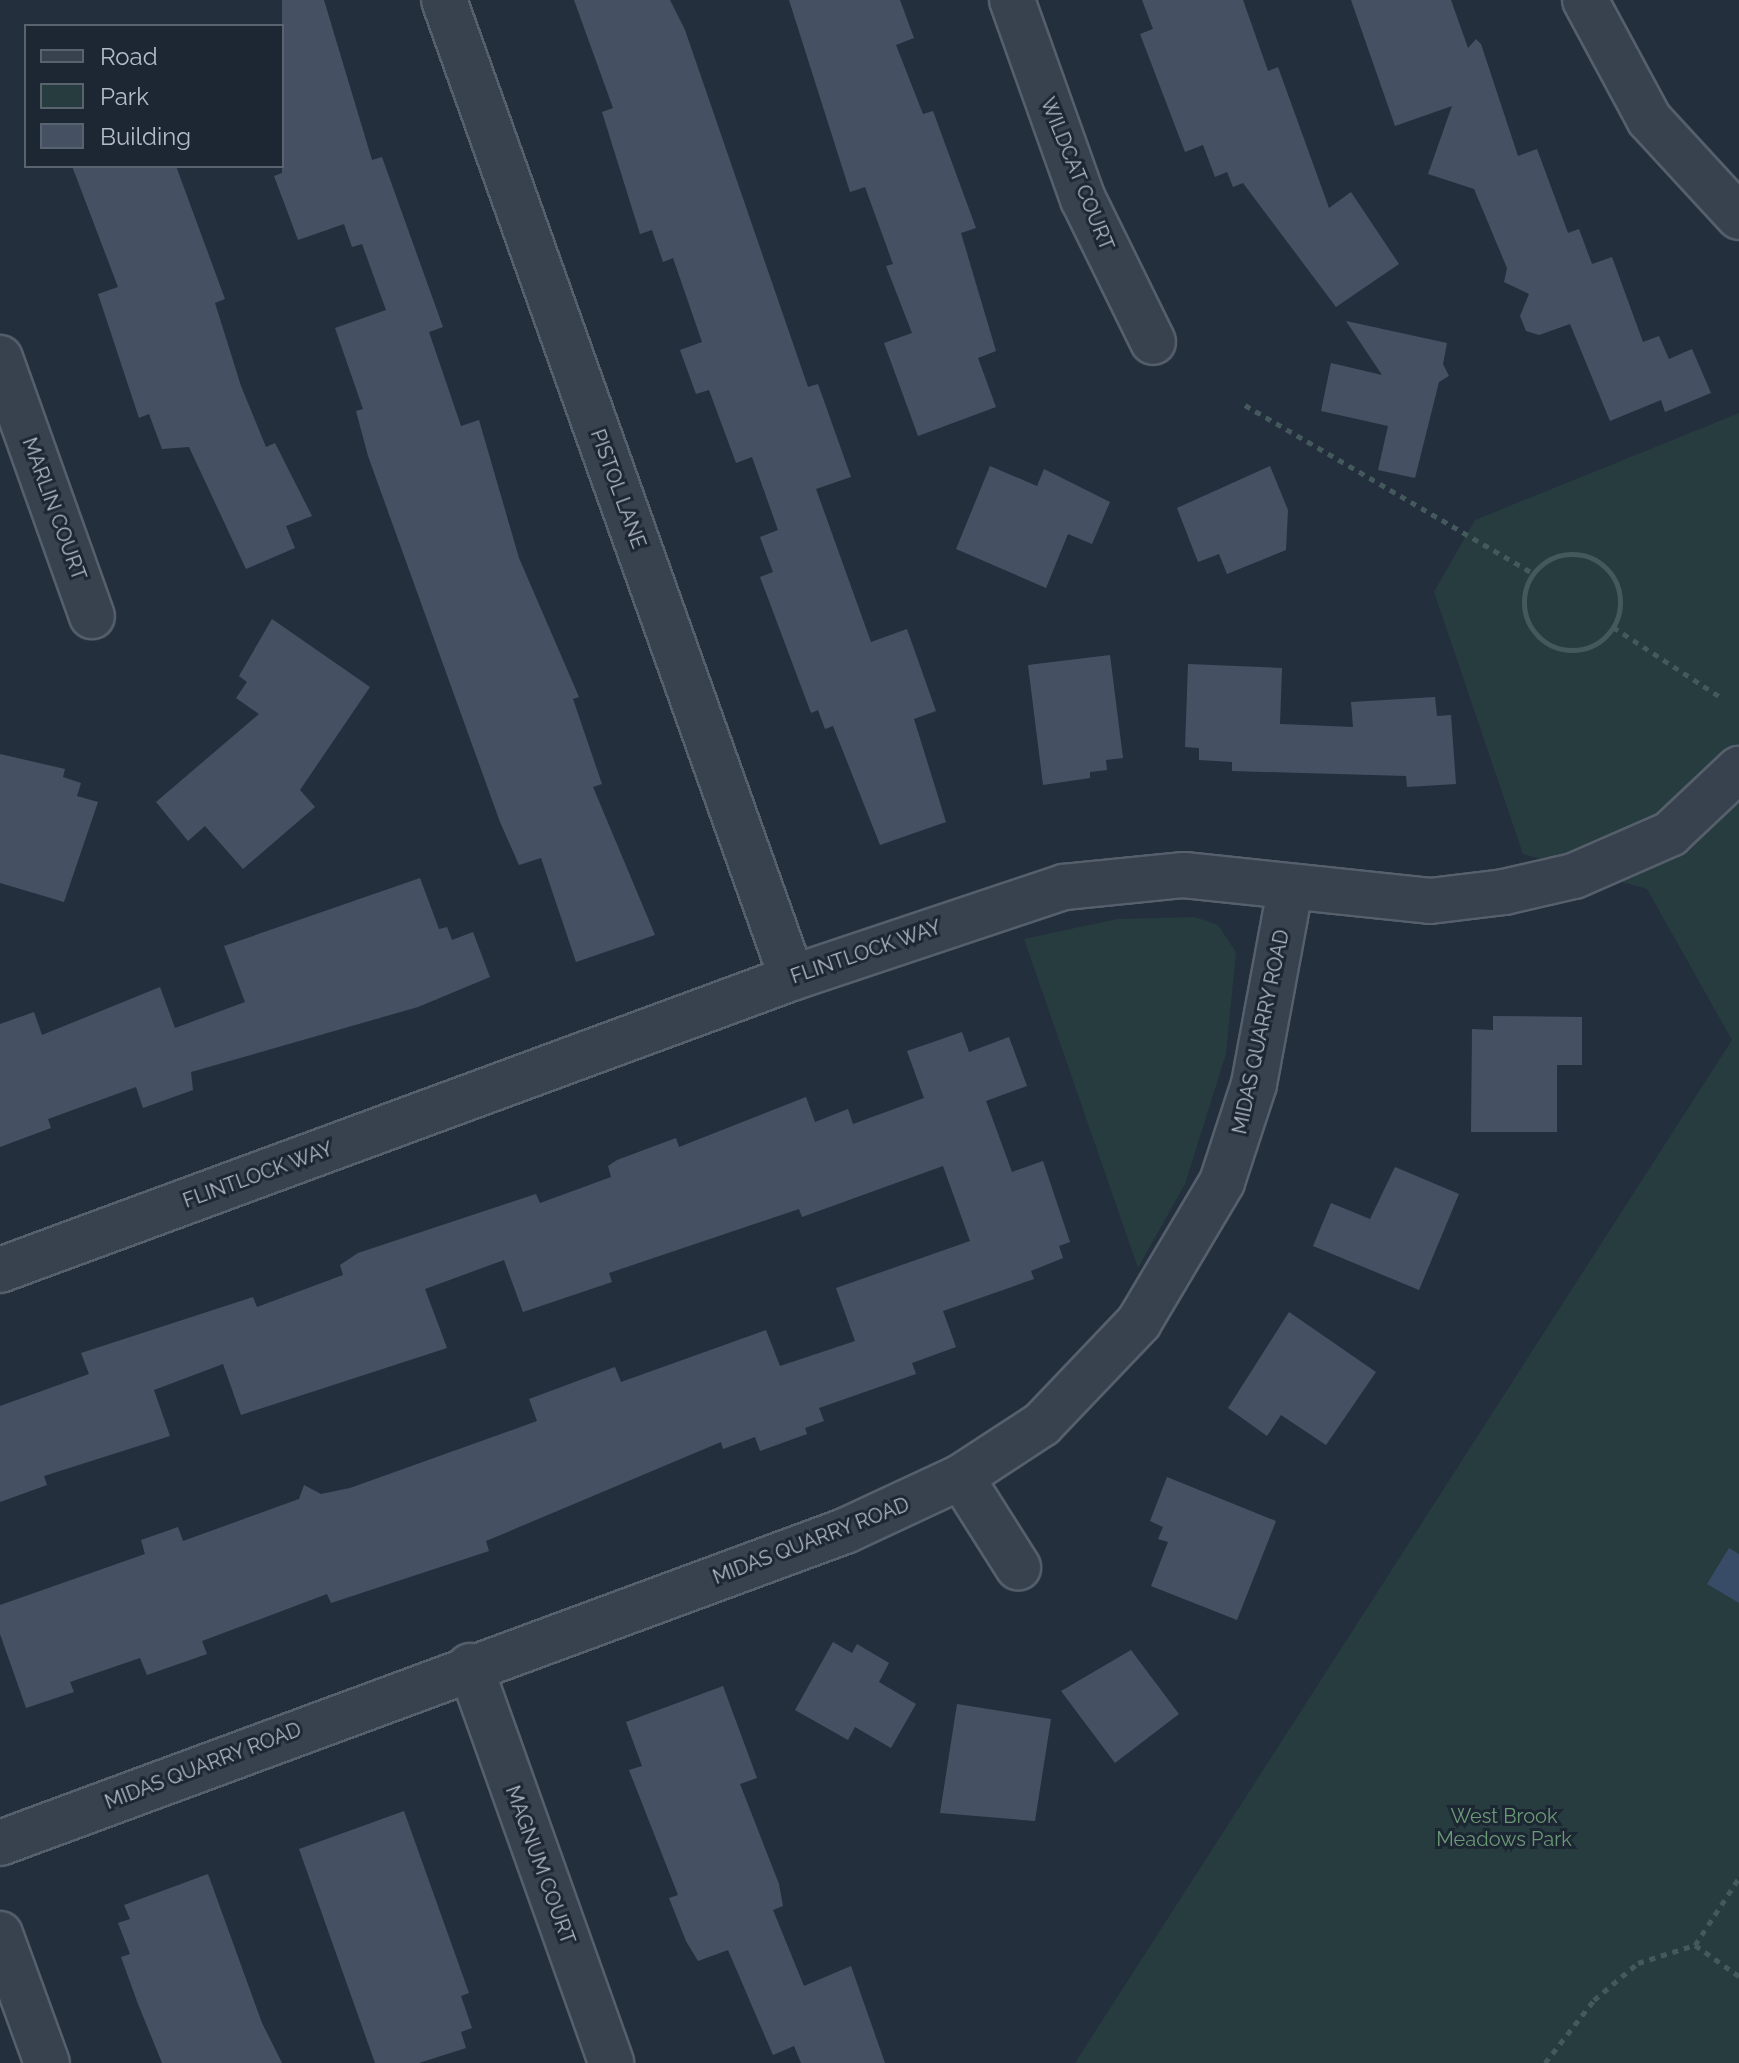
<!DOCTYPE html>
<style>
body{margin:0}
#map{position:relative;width:1739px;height:2063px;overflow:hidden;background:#242f3e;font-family:Raleway,sans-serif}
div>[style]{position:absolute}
.green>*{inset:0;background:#263c3f}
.water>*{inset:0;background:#394c67}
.building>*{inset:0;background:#455162}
.path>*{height:5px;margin-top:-2.5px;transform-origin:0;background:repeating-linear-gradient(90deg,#44595c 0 6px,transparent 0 12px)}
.path>.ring{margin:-2.5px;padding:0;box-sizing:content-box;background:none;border:5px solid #44595c;border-radius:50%}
.roads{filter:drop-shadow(2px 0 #565f6c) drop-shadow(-2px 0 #565f6c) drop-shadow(0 2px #565f6c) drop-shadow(0 -2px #565f6c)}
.minor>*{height:44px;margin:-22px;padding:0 22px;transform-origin:22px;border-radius:22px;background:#38414e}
span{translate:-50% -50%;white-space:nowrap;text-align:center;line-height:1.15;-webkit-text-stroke:6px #1d2633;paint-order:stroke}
.street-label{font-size:20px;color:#b4bcc9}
.park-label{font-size:20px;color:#6b9a76}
.legend{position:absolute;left:24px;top:24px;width:260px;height:144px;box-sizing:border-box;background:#1d2633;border:2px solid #59626f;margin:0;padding:10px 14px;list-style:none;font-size:24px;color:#b4bcc9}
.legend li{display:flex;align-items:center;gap:16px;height:40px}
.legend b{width:40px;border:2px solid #59626f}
</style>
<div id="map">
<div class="green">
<div style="clip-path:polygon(1739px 413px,1739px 2063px,1075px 2063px,1732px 1040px,1647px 889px,1523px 854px,1434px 592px,1475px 520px)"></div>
<div style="clip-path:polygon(1195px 917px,1218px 925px,1236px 952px,1226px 1054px,1185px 1184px,1138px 1268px,1024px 939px,1117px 919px)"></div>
</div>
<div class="water">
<div style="clip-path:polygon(1729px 1548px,1739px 1554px,1739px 1603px,1707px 1584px)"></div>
</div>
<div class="building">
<div style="clip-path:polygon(282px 0,324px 0,372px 160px,382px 157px,443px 327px,429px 332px,461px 426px,479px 420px,519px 558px,579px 697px,573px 699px,602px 784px,593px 787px,655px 935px,576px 962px,541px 858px,519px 865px,500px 822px,368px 456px,356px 411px,363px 409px,335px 328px,386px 310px,362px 244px,352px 247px,344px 224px,298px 240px,274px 176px,282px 173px)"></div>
<div style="clip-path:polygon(574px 0,670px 0,685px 30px,808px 387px,818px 384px,851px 477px,816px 489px,871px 642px,907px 629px,936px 711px,914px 719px,946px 822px,880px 845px,833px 726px,825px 729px,818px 710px,811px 713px,760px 577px,773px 572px,760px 537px,778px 530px,752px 457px,736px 463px,709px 390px,696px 394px,680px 350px,702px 342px,673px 258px,663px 262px,652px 230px,640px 234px,602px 112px,613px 108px)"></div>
<div style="clip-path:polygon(789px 0,900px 0,914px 38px,896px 45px,923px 114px,933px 111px,976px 228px,961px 233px,996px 351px,978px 358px,996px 407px,918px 436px,884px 343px,912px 333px,886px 266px,893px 264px,865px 187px,850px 192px)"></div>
<div style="clip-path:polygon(1142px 0,1243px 0,1268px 71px,1278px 67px,1329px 208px,1351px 192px,1399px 264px,1336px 307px,1243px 183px,1233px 187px,1227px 172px,1215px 177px,1203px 145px,1185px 152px,1140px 34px,1153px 29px)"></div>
<div style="clip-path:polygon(1351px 0,1451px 0,1468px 48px,1476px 39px,1481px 44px,1518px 156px,1537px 149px,1568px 233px,1579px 229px,1592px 264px,1612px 257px,1643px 342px,1659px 336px,1669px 359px,1692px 349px,1711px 393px,1665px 412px,1661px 400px,1610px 421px,1570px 324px,1539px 335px,1526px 331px,1520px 316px,1529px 294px,1504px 282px,1507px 268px,1474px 189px,1428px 174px,1452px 106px,1395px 126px)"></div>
<div style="clip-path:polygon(72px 166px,176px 166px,225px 299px,215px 303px,241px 386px,266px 447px,275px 443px,312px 516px,286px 526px,295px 548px,246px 569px,189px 447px,162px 449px,149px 414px,139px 418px,98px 294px,118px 287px)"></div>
<div style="clip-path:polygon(1346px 321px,1447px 343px,1443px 364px,1449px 376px,1439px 382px,1415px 478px,1378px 470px,1388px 426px,1321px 411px,1331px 363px,1382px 375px)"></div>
<div style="clip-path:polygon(990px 466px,1037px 486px,1044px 469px,1110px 502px,1092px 544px,1068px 534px,1046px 588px,956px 549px)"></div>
<div style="clip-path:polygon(1270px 466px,1288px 510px,1286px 550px,1227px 574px,1219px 554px,1198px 562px,1177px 508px)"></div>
<div style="clip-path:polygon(272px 619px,370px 687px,300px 790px,315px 807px,243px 869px,205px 826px,188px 841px,156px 802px,259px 714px,236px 698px,247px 682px,239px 676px)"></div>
<div style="clip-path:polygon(1110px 655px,1123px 758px,1106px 760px,1107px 770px,1090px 772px,1090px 778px,1043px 785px,1028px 665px)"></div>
<div style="clip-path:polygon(1188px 664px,1282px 668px,1280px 724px,1353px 727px,1351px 702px,1435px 697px,1437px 716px,1451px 715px,1456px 784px,1407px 787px,1406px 776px,1232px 771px,1232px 762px,1199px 760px,1199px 748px,1185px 747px)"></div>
<div style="clip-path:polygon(0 754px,65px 769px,63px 777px,81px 783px,77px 796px,98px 802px,64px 902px,0 883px)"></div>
<div style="clip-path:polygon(420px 878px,439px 929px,447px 927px,452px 940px,473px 932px,490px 977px,418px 1007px,191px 1072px,193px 1090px,143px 1108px,136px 1087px,48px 1119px,51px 1128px,0 1147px,0 1024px,34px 1012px,42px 1035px,160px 987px,175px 1028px,245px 1002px,224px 946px)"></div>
<div style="clip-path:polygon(1493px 1016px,1582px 1017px,1582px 1065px,1557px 1065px,1557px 1132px,1471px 1132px,1472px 1029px,1493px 1030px)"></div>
<div style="clip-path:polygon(962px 1032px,969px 1052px,1009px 1037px,1027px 1086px,986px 1101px,1012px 1172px,1043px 1161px,1070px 1242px,1059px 1246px,1063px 1258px,1031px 1271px,1034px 1279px,943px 1311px,956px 1347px,912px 1363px,916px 1374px,819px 1408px,824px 1421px,805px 1428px,807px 1434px,760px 1451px,755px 1437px,723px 1449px,721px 1442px,486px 1541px,489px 1551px,331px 1603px,327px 1594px,202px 1641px,207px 1654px,147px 1675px,140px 1658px,70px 1682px,74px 1692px,26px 1708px,0 1634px,0 1605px,145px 1554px,141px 1540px,178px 1527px,183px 1541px,299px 1499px,304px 1485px,321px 1494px,350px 1488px,537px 1421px,529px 1399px,615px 1367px,621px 1382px,766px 1330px,780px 1366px,855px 1341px,836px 1288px,970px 1241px,943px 1166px,802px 1217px,799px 1209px,609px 1273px,612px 1282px,523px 1312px,504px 1260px,425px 1289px,447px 1348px,241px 1415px,223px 1364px,154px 1390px,170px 1436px,44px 1476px,47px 1485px,0 1502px,0 1406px,89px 1374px,81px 1353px,253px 1297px,257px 1307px,343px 1275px,340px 1265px,358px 1253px,536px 1194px,540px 1203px,611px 1177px,608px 1166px,617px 1160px,676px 1138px,679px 1147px,806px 1097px,815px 1122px,848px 1109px,853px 1124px,924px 1098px,907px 1051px)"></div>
<div style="clip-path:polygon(1395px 1167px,1459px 1194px,1419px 1290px,1313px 1246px,1331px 1203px,1370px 1219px)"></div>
<div style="clip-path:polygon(1289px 1312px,1376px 1372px,1326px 1445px,1281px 1415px,1267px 1436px,1228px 1408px)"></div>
<div style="clip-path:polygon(1167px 1477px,1276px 1521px,1237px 1620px,1151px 1586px,1168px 1542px,1158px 1539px,1163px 1527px,1150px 1521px)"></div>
<div style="clip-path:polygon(833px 1642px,852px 1653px,857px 1644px,889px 1663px,879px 1682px,916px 1704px,891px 1748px,855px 1727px,848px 1740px,795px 1710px)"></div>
<div style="clip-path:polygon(1131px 1650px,1179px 1714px,1115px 1763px,1061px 1691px)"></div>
<div style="clip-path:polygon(723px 1686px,757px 1778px,740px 1784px,779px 1884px,783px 1906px,773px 1910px,804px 1986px,851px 1966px,885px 2063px,801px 2063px,794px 2046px,773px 2055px,728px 1950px,698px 1961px,686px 1941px,669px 1898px,678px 1895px,629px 1770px,642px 1766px,626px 1722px)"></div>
<div style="clip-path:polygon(957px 1704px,1051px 1719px,1035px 1821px,940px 1813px)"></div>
<div style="clip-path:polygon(404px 1811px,469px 1993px,461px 1996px,472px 2028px,461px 2032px,466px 2048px,419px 2063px,375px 2063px,299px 1849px)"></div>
<div style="clip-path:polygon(208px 1874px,262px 2023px,282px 2063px,162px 2063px,138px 2004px,121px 1957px,130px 1954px,118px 1923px,130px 1919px,124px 1905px)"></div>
</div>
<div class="path">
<div style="left:1245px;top:405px;width:333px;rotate:30.3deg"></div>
<div class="ring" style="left:1524px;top:554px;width:91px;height:91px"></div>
<div style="left:1613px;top:627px;width:130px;rotate:33.1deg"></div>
<div style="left:1695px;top:1945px;width:54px;rotate:35.2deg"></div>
<div style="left:1545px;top:2063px;width:80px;rotate:-52.1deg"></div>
<div style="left:1594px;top:2000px;width:57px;rotate:-40.1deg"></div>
<div style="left:1638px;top:1963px;width:60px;rotate:-17.5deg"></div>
<div style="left:1695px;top:1945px;width:80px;rotate:-56.7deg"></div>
</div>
<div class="roads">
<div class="minor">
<div style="left:444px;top:0;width:1038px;rotate:70.41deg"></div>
<div style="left:1012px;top:0;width:211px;rotate:70.4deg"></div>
<div style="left:1083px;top:199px;width:159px;rotate:63.9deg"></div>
<div style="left:1585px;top:0;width:135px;rotate:61.7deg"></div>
<div style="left:1649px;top:119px;width:133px;rotate:47.4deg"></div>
<div style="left:0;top:358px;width:274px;rotate:70.4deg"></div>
<div style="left:0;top:1270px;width:844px;rotate:-20.24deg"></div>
<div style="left:792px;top:978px;width:287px;rotate:-18.5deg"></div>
<div style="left:1064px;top:887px;width:121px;rotate:-5.7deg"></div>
<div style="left:1184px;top:875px;width:247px;rotate:6deg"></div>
<div style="left:1430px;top:901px;width:75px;rotate:-6.9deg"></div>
<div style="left:1504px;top:892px;width:72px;rotate:-12.9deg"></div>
<div style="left:1574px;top:876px;width:105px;rotate:-23.6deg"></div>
<div style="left:1670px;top:834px;width:95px;rotate:-43.3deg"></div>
<div style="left:961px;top:1477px;width:107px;rotate:57.7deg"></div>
<div style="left:470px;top:1666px;width:421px;rotate:70.4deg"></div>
<div style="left:0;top:1843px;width:901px;rotate:-20.27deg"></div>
<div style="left:845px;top:1531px;width:128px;rotate:-25deg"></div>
<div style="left:961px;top:1477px;width:97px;rotate:-33.2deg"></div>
<div style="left:1042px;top:1424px;width:141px;rotate:-46.4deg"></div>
<div style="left:1139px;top:1322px;width:163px;rotate:-59.3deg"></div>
<div style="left:1222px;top:1182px;width:103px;rotate:-71.9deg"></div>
<div style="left:1254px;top:1084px;width:197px;rotate:-79.5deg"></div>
<div style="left:0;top:1934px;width:137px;rotate:70deg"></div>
</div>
</div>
<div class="street-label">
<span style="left:1077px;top:174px;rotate:68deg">WILDCAT COURT</span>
<span style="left:618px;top:489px;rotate:70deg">PISTOL LANE</span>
<span style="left:54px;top:509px;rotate:70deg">MARLIN COURT</span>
<span style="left:866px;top:952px;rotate:-19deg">FLINTLOCK WAY</span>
<span style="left:1261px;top:1032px;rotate:-78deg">MIDAS QUARRY ROAD</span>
<span style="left:258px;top:1175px;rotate:-20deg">FLINTLOCK WAY</span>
<span style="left:811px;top:1541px;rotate:-21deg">MIDAS QUARRY ROAD</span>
<span style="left:203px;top:1766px;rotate:-21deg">MIDAS QUARRY ROAD</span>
<span style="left:540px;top:1865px;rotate:70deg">MAGNUM COURT</span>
</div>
<div class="park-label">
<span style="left:1504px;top:1828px">West Brook<br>Meadows Park</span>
</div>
<ul class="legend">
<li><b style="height:10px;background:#38414e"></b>Road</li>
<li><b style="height:22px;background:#263c3f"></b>Park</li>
<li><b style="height:22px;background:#455162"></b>Building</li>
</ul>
</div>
